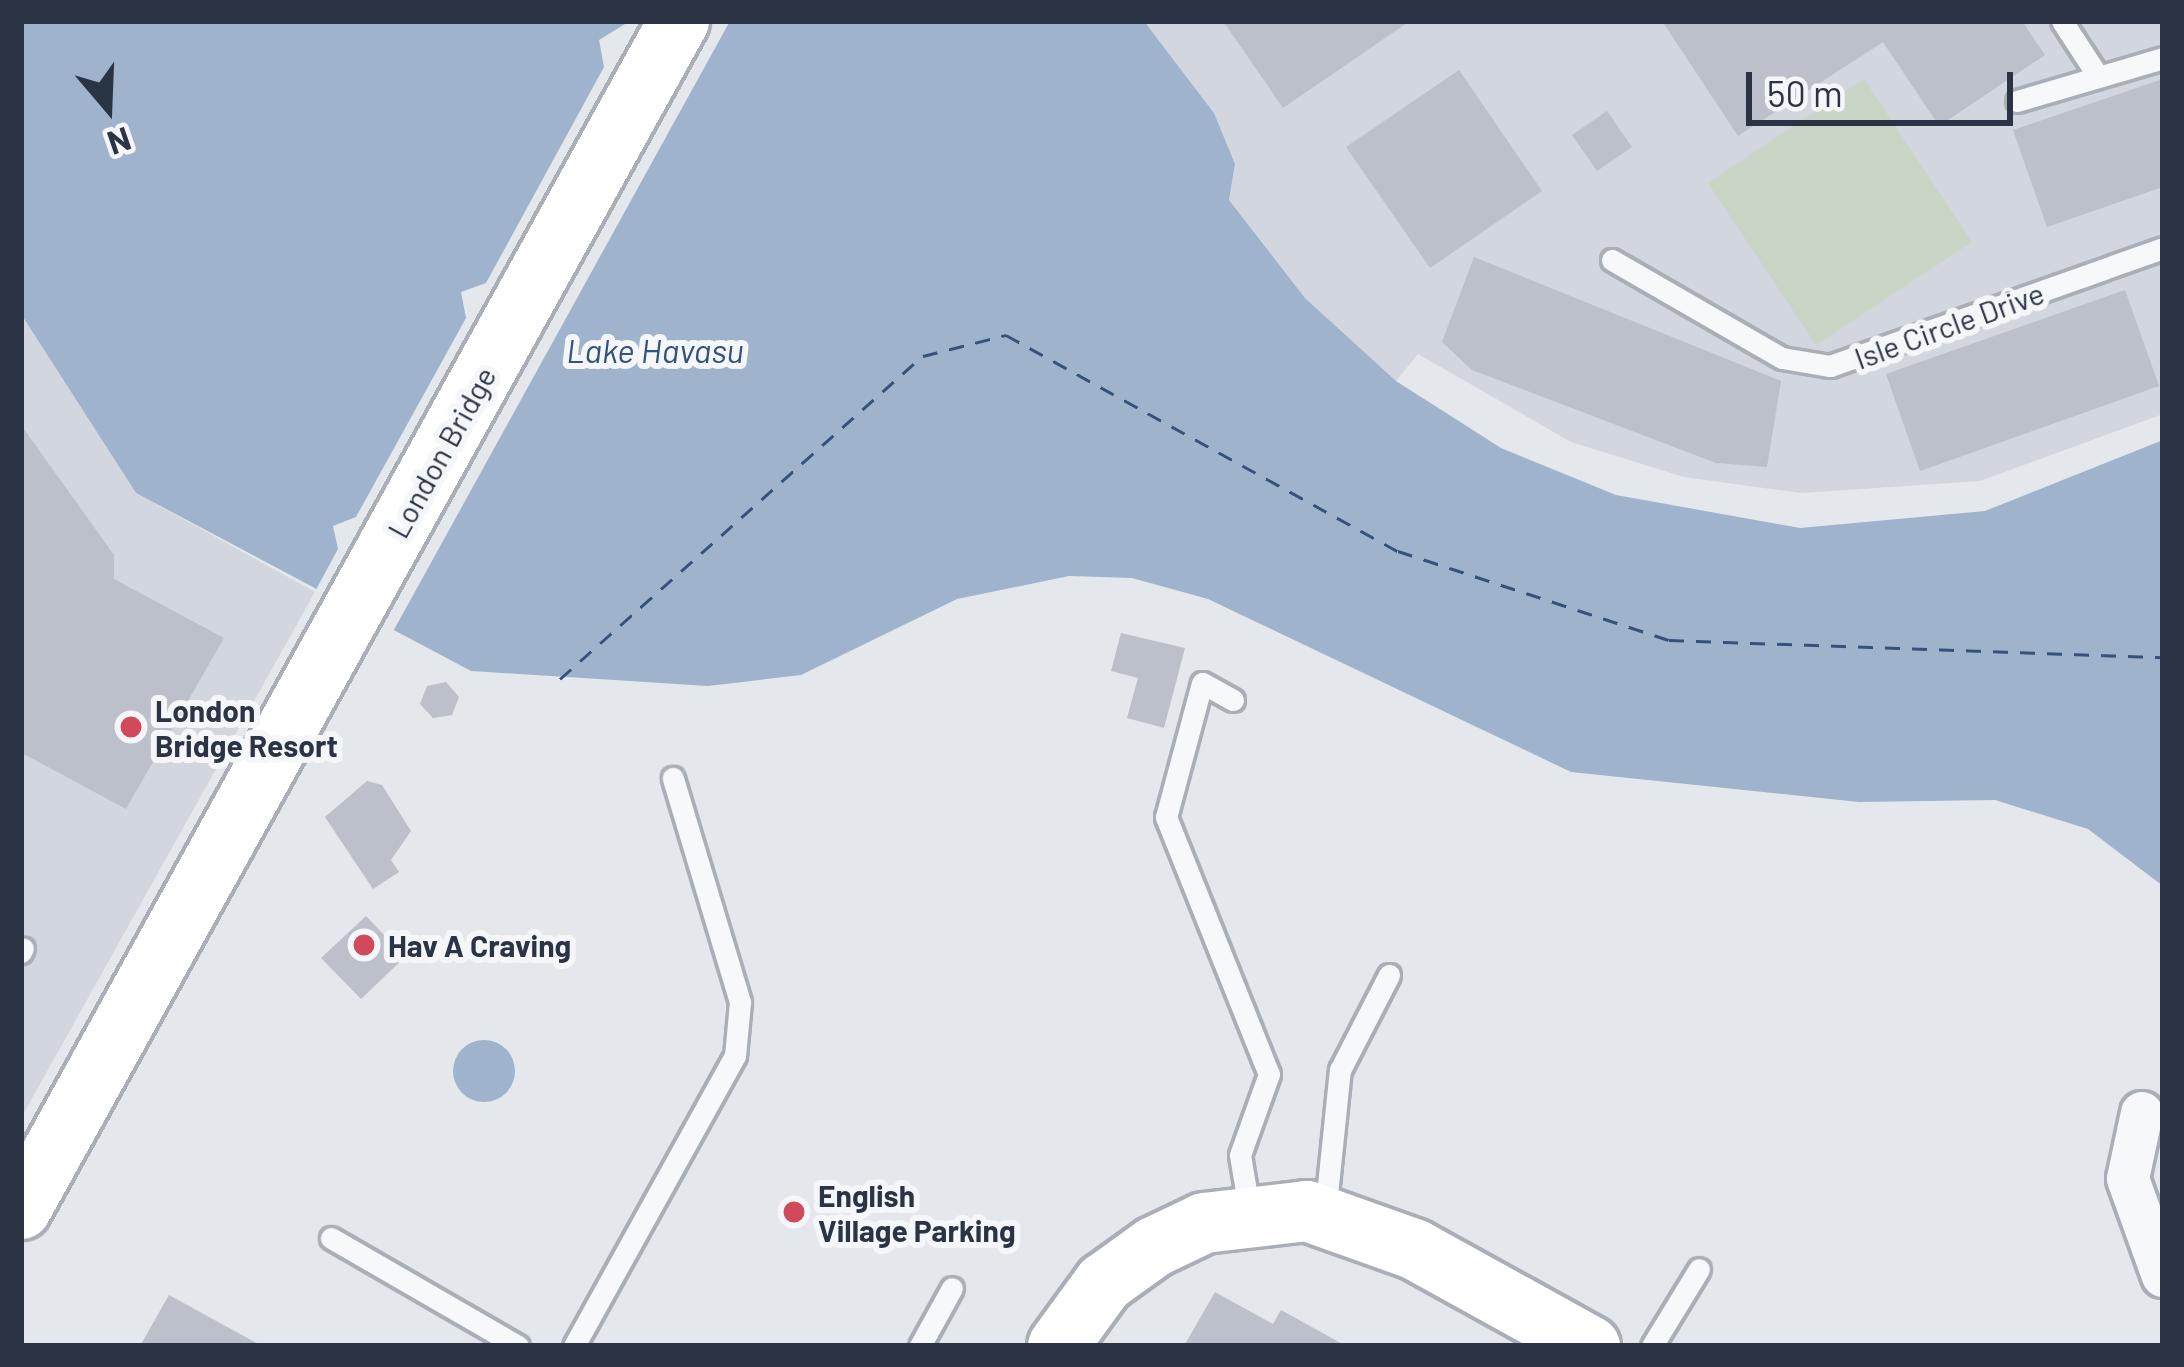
<!DOCTYPE html>
<style>
body{margin:0}
#map{position:relative;width:2184px;height:1367px;overflow:hidden;background:#e4e7ec;font-family:Barlow,sans-serif}
div>[style]{position:absolute}
.built>*{inset:0;background:#d2d6de}
.green>*{inset:0;background:#c9d6c5}
.water>*{inset:0;background:#9fb4cc}
.round{border-radius:50%}
.pier>*{inset:0;background:#e4e7ec}
.ferry>*{height:3px;margin-top:-1.5px;transform-origin:0;background:repeating-linear-gradient(90deg,#34527a 0 15px,transparent 0 27px)}
.building>*{inset:0;background:#bbc0ca}
.roads{filter:drop-shadow(3px 0 #a9aeb7) drop-shadow(-3px 0 #a9aeb7) drop-shadow(0 3px #a9aeb7) drop-shadow(0 -3px #a9aeb7)}
.lane>*{height:21px;margin:-10.5px;padding:0 10.5px;transform-origin:10.5px;border-radius:10.5px;background:#f7f8fa}
.street>*{height:42px;margin:-21px;padding:0 21px;transform-origin:21px;border-radius:21px;background:#f7f8fa}
.secondary>*{height:60px;margin:-30px;padding:0 30px;transform-origin:30px;border-radius:30px;background:#fff}
.dots>*{width:33px;height:33px;translate:-50% -50%;box-sizing:border-box;border:6px solid #f4f6f9;border-radius:50%}
span{translate:-50% -50%;white-space:nowrap;text-align:center;line-height:1.15;-webkit-text-stroke:12px #f4f6f9;paint-order:stroke}
.street-label{font-size:30px;color:#2b3445}
.poi-label{font-size:30px;color:#2b3445;font-weight:700}
.left{translate:0 -50%;text-align:left}
.water-label{font-size:33px;color:#34527a;font-style:italic}
.frame{position:absolute;inset:0;border:24px solid #2b3445;pointer-events:none}
.north{position:absolute;left:48px;top:48px;width:120px;height:120px;-webkit-text-stroke:9px #f4f6f9;paint-order:stroke;rotate:161deg;font-size:33px;font-weight:700;line-height:48px;text-align:center;color:#2b3445}
.north::after{content:'';display:block;margin:auto;width:42px;height:54px;background:#2b3445;clip-path:polygon(50% 0,100% 100%,50% 72%,0 100%)}
.scale{position:absolute;left:1746px;top:72px;width:267px;height:54px;box-sizing:border-box;border:6px solid #2b3445;border-top:0;padding-left:15px;font-size:36px;line-height:42px;white-space:nowrap;color:#2b3445;-webkit-text-stroke:9px #f4f6f9;paint-order:stroke}
</style>
<div id="map">
<div class="built">
<div style="clip-path:polygon(1144px 21px,2163px 21px,2163px 414px,1980px 481px,1801px 493px,1684px 477px,1571px 442px,1418px 354px,1396px 381px,1305px 298px,1229px 200px,1235px 164px,1214px 113px)"></div>
<div style="clip-path:polygon(21px 314px,136px 493px,315px 592px,21px 1118px)"></div>
</div>
<div class="green">
<div style="clip-path:polygon(1864px 79px,1972px 242px,1816px 345px,1708px 183px)"></div>
</div>
<div class="water">
<div style="clip-path:polygon(21px 21px,1144px 21px,1214px 113px,1235px 164px,1229px 200px,1305px 298px,1396px 381px,1501px 448px,1616px 495px,1800px 528px,1985px 511px,2163px 440px,2163px 886px,2088px 829px,1995px 800px,1859px 802px,1571px 772px,1208px 599px,1132px 578px,1069px 576px,957px 599px,801px 675px,708px 686px,471px 671px,136px 493px,21px 314px)"></div>
<div class="round" style="left:453px;top:1040px;width:62px;height:62px"></div>
</div>
<div class="pier">
<div style="clip-path:polygon(630px 21px,730px 21px,390px 637px,312px 597px,338px 549px,333px 526px,356px 517px,466px 318px,461px 292px,486px 283px,604px 67px,599px 40px)"></div>
</div>
<div class="ferry">
<div style="left:560px;top:679px;width:486px;rotate:-41.7deg"></div>
<div style="left:923px;top:356px;width:86px;rotate:-14.2deg"></div>
<div style="left:1006px;top:335px;width:448px;rotate:28.9deg"></div>
<div style="left:1398px;top:551px;width:285px;rotate:18.2deg"></div>
<div style="left:1669px;top:640px;width:494px;rotate:2deg"></div>
</div>
<div class="building">
<div style="clip-path:polygon(1223px 21px,1410px 21px,1283px 108px)"></div>
<div style="clip-path:polygon(1662px 21px,2022px 21px,2045px 55px,1939px 126px,1883px 42px,1738px 136px)"></div>
<div style="clip-path:polygon(1459px 70px,1542px 191px,1430px 268px,1346px 147px)"></div>
<div style="clip-path:polygon(2163px 79px,2163px 187px,2047px 227px,2013px 130px)"></div>
<div style="clip-path:polygon(1607px 111px,1632px 147px,1597px 171px,1572px 135px)"></div>
<div style="clip-path:polygon(1474px 257px,1781px 381px,1767px 467px,1716px 463px,1472px 370px,1442px 342px)"></div>
<div style="clip-path:polygon(2125px 290px,2159px 386px,1920px 471px,1886px 374px)"></div>
<div style="clip-path:polygon(21px 425px,114px 555px,114px 579px,224px 638px,126px 809px,22px 753px)"></div>
<div style="clip-path:polygon(1121px 633px,1185px 648px,1164px 728px,1127px 718px,1138px 678px,1111px 671px)"></div>
<div style="clip-path:polygon(446px 682px,459px 697px,452px 715px,433px 718px,420px 704px,427px 686px)"></div>
<div style="clip-path:polygon(367px 781px,382px 785px,411px 831px,391px 860px,399px 872px,373px 889px,325px 817px)"></div>
<div style="clip-path:polygon(366px 916px,405px 957px,361px 999px,321px 958px)"></div>
<div style="clip-path:polygon(1215px 1292px,1273px 1324px,1281px 1310px,1346px 1346px,1184px 1346px)"></div>
<div style="clip-path:polygon(169px 1295px,262px 1346px,140px 1346px)"></div>
</div>
<div class="roads">
<div class="lane">
<div style="left:2062px;top:21px;width:62px;rotate:56.8deg"></div>
<div style="left:2017px;top:101px;width:152px;rotate:-16.4deg"></div>
<div style="left:1612px;top:260px;width:196px;rotate:30deg"></div>
<div style="left:1782px;top:358px;width:49px;rotate:9.5deg"></div>
<div style="left:1830px;top:366px;width:353px;rotate:-19.5deg"></div>
<div style="left:1233px;top:700px;width:35px;rotate:-151deg"></div>
<div style="left:1202px;top:683px;width:139px;rotate:105deg"></div>
<div style="left:1166px;top:817px;width:277px;rotate:68.2deg"></div>
<div style="left:1269px;top:1074px;width:86px;rotate:109.7deg"></div>
<div style="left:1240px;top:1155px;width:61px;rotate:80.5deg"></div>
<div style="left:21px;top:952px;width:4px;rotate:-63deg"></div>
<div style="left:1325px;top:1214px;width:145px;rotate:-84.1deg"></div>
<div style="left:1340px;top:1070px;width:107px;rotate:-62.7deg"></div>
<div style="left:331px;top:1238px;width:216px;rotate:30deg"></div>
<div style="left:574px;top:1346px;width:332px;rotate:-61deg"></div>
<div style="left:735px;top:1056px;width:54px;rotate:-84.7deg"></div>
<div style="left:740px;top:1002px;width:234px;rotate:-106.7deg"></div>
<div style="left:920px;top:1346px;width:66px;rotate:-61.1deg"></div>
<div style="left:1652px;top:1346px;width:90px;rotate:-58.6deg"></div>
</div>
<div class="street">
<div style="left:2142px;top:1113px;width:67px;rotate:102deg"></div>
<div style="left:2128px;top:1179px;width:103px;rotate:70.2deg"></div>
</div>
<div class="secondary">
<div style="left:21px;top:1209px;width:1358px;rotate:-61.02deg"></div>
<div style="left:1058px;top:1346px;width:78px;rotate:-53.9deg"></div>
<div style="left:1104px;top:1283px;width:62px;rotate:-35.8deg"></div>
<div style="left:1154px;top:1247px;width:55px;rotate:-25.6deg"></div>
<div style="left:1204px;top:1223px;width:104px;rotate:-6.6deg"></div>
<div style="left:1307px;top:1211px;width:114px;rotate:19.6deg"></div>
<div style="left:1414px;top:1249px;width:201px;rotate:28.9deg"></div>
</div>
</div>
<div class="dots">
<div style="left:131px;top:727px;background:#d1495b"></div>
<div style="left:364px;top:945px;background:#d1495b"></div>
<div style="left:794px;top:1212px;background:#d1495b"></div>
</div>
<div class="street-label">
<span style="left:1949px;top:325px;rotate:-20deg">Isle Circle Drive</span>
<span style="left:441px;top:452px;rotate:-61deg">London Bridge</span>
</div>
<div class="poi-label">
<span class="left" style="left:155px;top:727px">London<br>Bridge Resort</span>
<span class="left" style="left:388px;top:945px">Hav A Craving</span>
<span class="left" style="left:818px;top:1212px">English<br>Village Parking</span>
</div>
<div class="water-label">
<span style="left:655px;top:351px">Lake Havasu</span>
</div>
<div class="frame"></div>
<div class="north">N</div>
<div class="scale">50 m</div>
</div>
